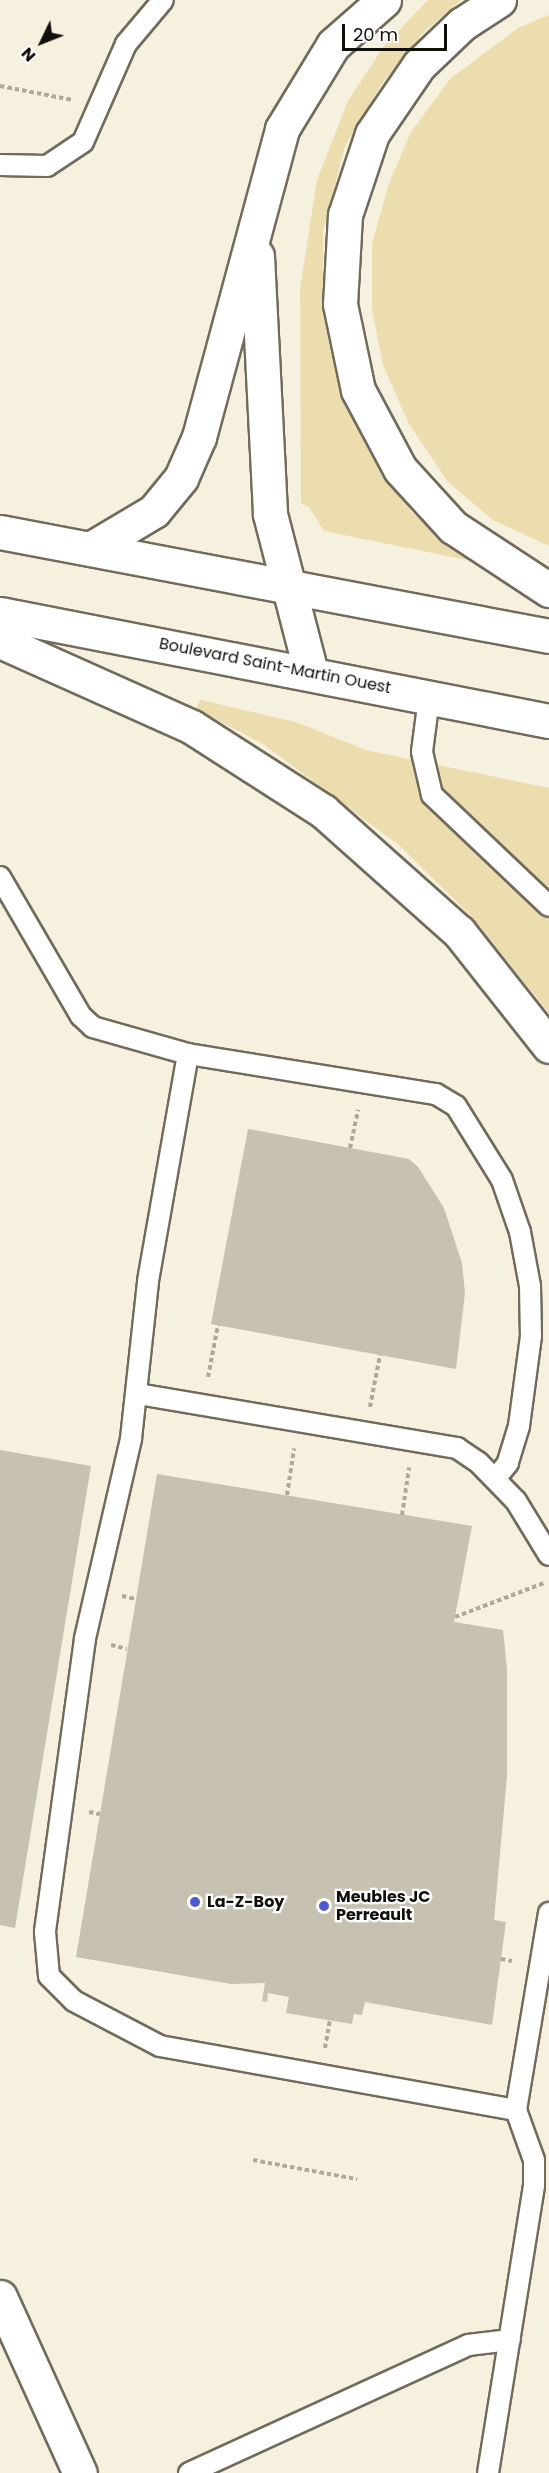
<!DOCTYPE html>
<style>
body{margin:0}
#map{position:relative;width:549px;height:2473px;overflow:hidden;background:#f6f0de;font-family:Poppins,sans-serif}
div>[style]{position:absolute}
.green>*{inset:0;background:#ebddae}
.building>*{inset:0;background:#c6c1b0}
.path>*{height:4px;margin-top:-2px;transform-origin:0;background:repeating-linear-gradient(90deg,#ada89a 0 4.5px,transparent 0 7.5px)}
.roads{filter:drop-shadow(2px 0 #706b5b) drop-shadow(-2px 0 #706b5b) drop-shadow(0 2px #706b5b) drop-shadow(0 -2px #706b5b)}
.lane>*{height:20px;margin:-10px;padding:0 10px;transform-origin:10px;border-radius:10px;background:#fff}
.street>*{height:33px;margin:-16.5px;padding:0 16.5px;transform-origin:16.5px;border-radius:16.5px;background:#fff}
.secondary>*{height:33px;margin:-16.5px;padding:0 16.5px;transform-origin:16.5px;border-radius:16.5px;background:#fff}
.primary>*{height:33px;margin:-16.5px;padding:0 16.5px;transform-origin:16.5px;border-radius:16.5px;background:#fff}
.highway>*{height:33px;margin:-16.5px;padding:0 16.5px;transform-origin:16.5px;border-radius:16.5px;background:#fff}
.dots>*{width:16px;height:16px;translate:-50% -50%;box-sizing:border-box;border:3px solid #fff;border-radius:50%}
span{translate:-50% -50%;white-space:nowrap;text-align:center;line-height:1.15;-webkit-text-stroke:4.5px #fff;paint-order:stroke}
.street-label{font-size:16px;color:#110f09}
.poi-label{font-size:16px;color:#110f09;font-weight:700}
.left{translate:0 -50%;text-align:left}
.north{position:absolute;left:12px;top:12px;width:60px;height:60px;-webkit-text-stroke:4px #fff;paint-order:stroke;rotate:227deg;font-size:16px;font-weight:700;line-height:24px;text-align:center;color:#110f09}
.north::after{content:'';display:block;margin:auto;width:21px;height:27px;background:#110f09;clip-path:polygon(50% 0,100% 100%,50% 72%,0 100%)}
.scale{position:absolute;left:342px;top:24px;width:105px;height:27px;box-sizing:border-box;border:3px solid #110f09;border-top:0;padding-left:8px;font-size:18px;line-height:21px;white-space:nowrap;color:#110f09;-webkit-text-stroke:4px #fff;paint-order:stroke}
</style>
<div id="map">
<div class="green">
<div style="clip-path:polygon(428px 0,461px 0,424px 32px,381px 85px,345px 146px,323px 231px,323px 304px,339px 388px,376px 459px,412px 513px,472px 561px,324px 531px,309px 507px,301px 504px,300px 289px,317px 180px,348px 101px,384px 46px)"></div>
<div style="clip-path:polygon(549px 15px,549px 546px,493px 520px,448px 482px,409px 424px,383px 365px,372px 309px,372px 244px,389px 183px,411px 132px,451px 78px,518px 28px)"></div>
<div style="clip-path:polygon(200px 700px,296px 722px,366px 750px,549px 788px,549px 1013px,470px 915px,400px 846px,263px 744px,196px 709px)"></div>
</div>
<div class="building">
<div style="clip-path:polygon(248px 1129px,409px 1159px,418px 1167px,444px 1208px,462px 1263px,465px 1293px,456px 1369px,211px 1324px)"></div>
<div style="clip-path:polygon(0 1450px,91px 1466px,15px 1928px,0 1925px)"></div>
<div style="clip-path:polygon(157px 1474px,472px 1526px,454px 1622px,503px 1630px,507px 1669px,507px 1776px,494px 1920px,506px 1922px,492px 2025px,365px 2002px,362px 2015px,354px 2014px,352px 2024px,286px 2013px,289px 1997px,268px 1993px,267px 2002px,262px 2001px,265px 1983px,231px 1984px,76px 1957px)"></div>
</div>
<div class="path">
<div style="left:0;top:86px;width:74px;rotate:10.9deg"></div>
<div style="left:350px;top:1148px;width:39px;rotate:-78deg"></div>
<div style="left:208px;top:1377px;width:53px;rotate:-79.1deg"></div>
<div style="left:370px;top:1407px;width:53px;rotate:-79.1deg"></div>
<div style="left:287px;top:1495px;width:47px;rotate:-81.3deg"></div>
<div style="left:402px;top:1515px;width:48px;rotate:-81.5deg"></div>
<div style="left:122px;top:1596px;width:14px;rotate:12deg"></div>
<div style="left:455px;top:1617px;width:95px;rotate:-20.9deg"></div>
<div style="left:111px;top:1645px;width:16px;rotate:14deg"></div>
<div style="left:89px;top:1812px;width:11px;rotate:10deg"></div>
<div style="left:501px;top:1959px;width:11px;rotate:10deg"></div>
<div style="left:325px;top:2048px;width:28px;rotate:-80deg"></div>
<div style="left:253px;top:2160px;width:106px;rotate:10.4deg"></div>
</div>
<div class="roads">
<div class="lane">
<div style="left:0;top:165px;width:47px;rotate:1.2deg"></div>
<div style="left:47px;top:166px;width:43px;rotate:-33.7deg"></div>
<div style="left:83px;top:142px;width:107px;rotate:-66.3deg"></div>
<div style="left:126px;top:44px;width:57px;rotate:-49.9deg"></div>
<div style="left:429px;top:698px;width:54px;rotate:97.4deg"></div>
<div style="left:422px;top:752px;width:44px;rotate:76.9deg"></div>
<div style="left:432px;top:795px;width:161px;rotate:43.5deg"></div>
<div style="left:0;top:877px;width:161px;rotate:59.8deg"></div>
<div style="left:81px;top:1016px;width:16px;rotate:43deg"></div>
<div style="left:93px;top:1027px;width:99px;rotate:15.9deg"></div>
<div style="left:188px;top:1054px;width:251px;rotate:9.2deg"></div>
<div style="left:436px;top:1094px;width:23px;rotate:31deg"></div>
<div style="left:456px;top:1106px;width:87px;rotate:58.1deg"></div>
<div style="left:502px;top:1180px;width:55px;rotate:70.9deg"></div>
<div style="left:520px;top:1232px;width:55px;rotate:79.5deg"></div>
<div style="left:530px;top:1286px;width:50px;rotate:88.9deg"></div>
<div style="left:531px;top:1336px;width:91px;rotate:97.6deg"></div>
<div style="left:519px;top:1426px;width:39px;rotate:107deg"></div>
<div style="left:508px;top:1463px;width:19px;rotate:129deg"></div>
<div style="left:188px;top:1054px;width:231px;rotate:100deg"></div>
<div style="left:148px;top:1282px;width:158px;rotate:96.2deg"></div>
<div style="left:131px;top:1439px;width:205px;rotate:103deg"></div>
<div style="left:85px;top:1639px;width:296px;rotate:97.8deg"></div>
<div style="left:45px;top:1932px;width:44px;rotate:84.8deg"></div>
<div style="left:49px;top:1976px;width:35px;rotate:45deg"></div>
<div style="left:74px;top:2001px;width:97px;rotate:27.6deg"></div>
<div style="left:160px;top:2046px;width:362px;rotate:10.2deg"></div>
<div style="left:516px;top:2110px;width:200px;rotate:-80.5deg"></div>
<div style="left:138px;top:1394px;width:324px;rotate:9.6deg"></div>
<div style="left:457px;top:1448px;width:25px;rotate:34deg"></div>
<div style="left:478px;top:1462px;width:54px;rotate:45.7deg"></div>
<div style="left:516px;top:1501px;width:63px;rotate:58.6deg"></div>
<div style="left:189px;top:2473px;width:307px;rotate:-24.6deg"></div>
<div style="left:468px;top:2345px;width:42px;rotate:-6.8deg"></div>
<div style="left:488px;top:2473px;width:292px;rotate:-80.9deg"></div>
<div style="left:534px;top:2185px;width:25px;rotate:-90deg"></div>
<div style="left:534px;top:2160px;width:53px;rotate:-109.8deg"></div>
</div>
<div class="street">
<div style="left:0;top:2297px;width:193px;rotate:65.6deg"></div>
</div>
<div class="secondary">
<div style="left:0;top:532px;width:559px;rotate:10.73deg"></div>
<div style="left:0;top:614px;width:559px;rotate:11.03deg"></div>
</div>
<div class="primary">
<div style="left:499px;top:0;width:44px;rotate:147deg"></div>
<div style="left:462px;top:24px;width:59px;rotate:136.4deg"></div>
<div style="left:419px;top:65px;width:83px;rotate:124.3deg"></div>
<div style="left:372px;top:134px;width:85px;rotate:108.4deg"></div>
<div style="left:345px;top:215px;width:89px;rotate:93.2deg"></div>
<div style="left:340px;top:304px;width:88px;rotate:78.2deg"></div>
<div style="left:358px;top:390px;width:89px;rotate:62deg"></div>
<div style="left:400px;top:469px;width:79px;rotate:47.6deg"></div>
<div style="left:453px;top:527px;width:115px;rotate:33.3deg"></div>
<div style="left:0;top:641px;width:210px;rotate:24.1deg"></div>
<div style="left:192px;top:727px;width:156px;rotate:32.7deg"></div>
<div style="left:323px;top:811px;width:182px;rotate:41.7deg"></div>
<div style="left:459px;top:932px;width:145px;rotate:51.7deg"></div>
</div>
<div class="highway">
<div style="left:257px;top:256px;width:258px;rotate:87.1deg"></div>
<div style="left:270px;top:514px;width:163px;rotate:75.5deg"></div>
<div style="left:92px;top:548px;width:72px;rotate:-30.8deg"></div>
<div style="left:154px;top:511px;width:43px;rotate:-50.7deg"></div>
<div style="left:181px;top:478px;width:45px;rotate:-66.3deg"></div>
<div style="left:199px;top:437px;width:319px;rotate:-74.9deg"></div>
<div style="left:282px;top:129px;width:98px;rotate:-58.7deg"></div>
<div style="left:333px;top:45px;width:68px;rotate:-41.4deg"></div>
</div>
</div>
<div class="dots">
<div style="left:195px;top:1902px;background:#4d5bd1"></div>
<div style="left:324px;top:1906px;background:#4d5bd1"></div>
</div>
<div class="street-label">
<span style="left:275px;top:666px;rotate:11deg">Boulevard Saint-Martin Ouest</span>
</div>
<div class="poi-label">
<span class="left" style="left:336px;top:1906px">Meubles JC<br>Perreault</span>
<span class="left" style="left:207px;top:1902px">La-Z-Boy</span>
</div>
<div class="north">N</div>
<div class="scale">20 m</div>
</div>
